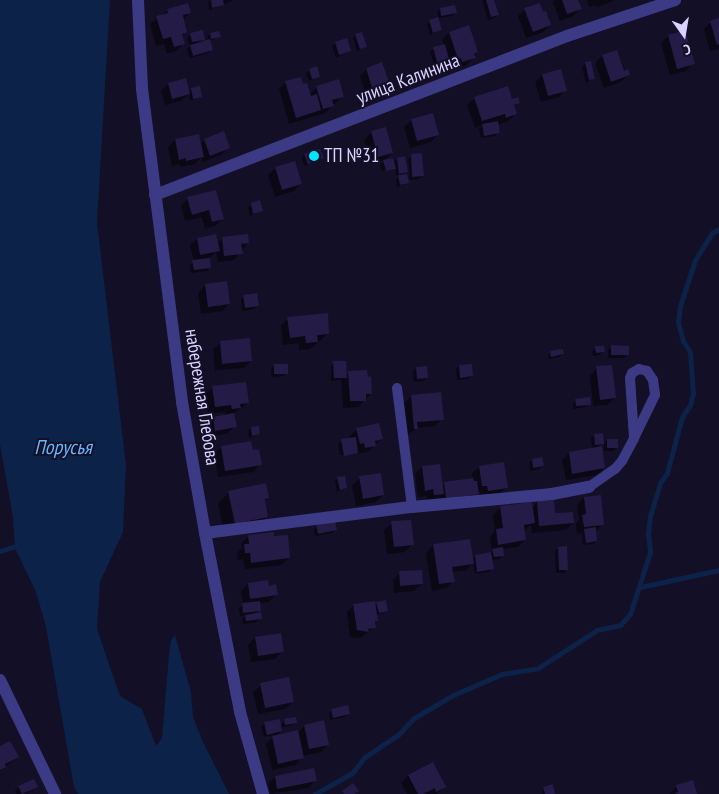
<!DOCTYPE html>
<meta charset="utf-8">
<style>
body{margin:0}
#map{position:relative;width:719px;height:794px;overflow:hidden;background:#130f26;font-family:"PT Sans Narrow",sans-serif}
div>[style]{position:absolute}
.water>*{inset:0;background:#0c2248}
.shadow>*{inset:0;background:#0007}
.stream>*{height:5px;margin:-2.5px;padding:0 2.5px;transform-origin:2.5px;border-radius:2.5px;background:#0c2248}
.building>*{inset:0;background:#241b47}
.lane>*{height:10px;margin:-5px;padding:0 5px;transform-origin:5px;border-radius:5px;background:#3d3a85}
.street>*{height:12px;margin:-6px;padding:0 6px;transform-origin:6px;border-radius:6px;background:#3d3a85}
.dots>*{width:14px;height:14px;translate:-50% -50%;box-sizing:border-box;border:2px solid #130f26;border-radius:50%}
span{translate:-50% -50%;white-space:nowrap;text-align:center;line-height:1.15;-webkit-text-stroke:4px #130f26;paint-order:stroke}
.street-label{font-size:19px;color:#d9d4ff}
.poi-label{font-size:19px;color:#d9d4ff}
.left{translate:0 -50%;text-align:left}
.water-label{font-size:20px;color:#62b6ff;font-style:italic}
.north{position:absolute;left:659px;top:10px;width:50px;height:50px;-webkit-text-stroke:4px #130f26;paint-order:stroke;rotate:167deg;font-size:14px;font-weight:700;line-height:20px;text-align:center;color:#d9d4ff}
.north::after{content:'';display:block;margin:auto;width:18px;height:22px;background:#d9d4ff;clip-path:polygon(50% 0,100% 100%,50% 72%,0 100%)}
</style>
<div id="map">
<div class="water">
<div style="clip-path:polygon(0 0,110px 0,97px 223px,126px 465px,123px 532px,100px 582px,97px 629px,120px 696px,142px 709px,156px 746px,162px 738px,169px 654px,171px 640px,175px 635px,191px 692px,193px 717px,203px 742px,229px 794px,78px 794px,74px 787px,46px 627px,36px 592px,15px 548px,13px 517px,0 445px)"></div>
</div>
<div class="shadow">
<div style="clip-path:polygon(211px 0,234px 0,209px 10px,208px 3px)"></div>
<div style="clip-path:polygon(482px 0,493px 0,498px 15px,494px 18px,488px 20px)"></div>
<div style="clip-path:polygon(555px 0,577px 0,580px 9px,573px 16px,560px 21px,553px 2px)"></div>
<div style="clip-path:polygon(587px 0,616px 0,597px 7px,596px 5px,589px 7px)"></div>
<div style="clip-path:polygon(441px 9px,455px 13px,452px 16px,439px 18px,437px 12px)"></div>
<div style="clip-path:polygon(525px 9px,543px 14px,550px 25px,543px 32px,526px 38px,518px 16px)"></div>
<div style="clip-path:polygon(168px 10px,189px 13px,183px 20px,186px 32px,181px 37px,183px 44px,176px 51px,167px 54px,164px 44px,156px 46px,150px 24px)"></div>
<div style="clip-path:polygon(719px 19px,719px 49px,710px 51px,704px 29px,711px 22px)"></div>
<div style="clip-path:polygon(430px 21px,441px 30px,430px 35px,427px 24px)"></div>
<div style="clip-path:polygon(469px 27px,477px 52px,474px 58px,467px 65px,455px 69px,454px 64px,451px 65px,449px 62px,446px 66px,435px 69px,430px 51px,444px 46px,442px 40px,449px 33px)"></div>
<div style="clip-path:polygon(684px 31px,693px 63px,686px 71px,670px 75px,661px 43px,668px 36px)"></div>
<div style="clip-path:polygon(218px 32px,219px 36px,209px 42px,211px 50px,208px 53px,190px 58px,187px 49px,192px 44px,189px 45px,187px 38px,190px 35px,203px 39px,199px 44px,208px 41px,207px 37px,210px 34px)"></div>
<div style="clip-path:polygon(356px 35px,365px 47px,357px 51px,353px 38px)"></div>
<div style="clip-path:polygon(335px 43px,350px 51px,336px 58px,332px 46px)"></div>
<div style="clip-path:polygon(602px 56px,628px 75px,621px 82px,604px 88px,595px 63px)"></div>
<div style="clip-path:polygon(586px 63px,594px 78px,586px 83px,582px 67px)"></div>
<div style="clip-path:polygon(evenodd,367px 69px,388px 85px,381px 92px,366px 97px,360px 76px,367px 69px,381px 87px,381px 89px,368px 94px,367px 91px,381px 87px)"></div>
<div style="clip-path:polygon(310px 70px,318px 76px,309px 81px,306px 73px)"></div>
<div style="clip-path:polygon(543px 75px,566px 90px,559px 97px,541px 102px,535px 82px)"></div>
<div style="clip-path:polygon(286px 82px,302px 85px,309px 95px,317px 87px,343px 96px,325px 113px,289px 124px,279px 89px)"></div>
<div style="clip-path:polygon(168px 84px,188px 93px,192px 89px,201px 96px,190px 101px,189px 94px,181px 101px,165px 105px,161px 91px)"></div>
<div style="clip-path:polygon(475px 98px,511px 101px,519px 102px,513px 107px,516px 114px,508px 121px,497px 125px,498px 133px,495px 136px,481px 138px,479px 129px,483px 125px,475px 128px,467px 105px)"></div>
<div style="clip-path:polygon(412px 120px,438px 134px,431px 142px,410px 148px,404px 127px)"></div>
<div style="clip-path:polygon(371px 132px,392px 153px,385px 160px,371px 163px,364px 140px)"></div>
<div style="clip-path:polygon(223px 133px,228px 148px,221px 155px,203px 162px,201px 158px,195px 164px,180px 167px,179px 164px,172px 166px,168px 147px,175px 140px,200px 144px,204px 140px)"></div>
<div style="clip-path:polygon(305px 155px,322px 158px,304px 166px,302px 158px)"></div>
<div style="clip-path:polygon(412px 155px,422px 176px,419px 179px,410px 180px,408px 159px)"></div>
<div style="clip-path:polygon(397px 159px,406px 172px,402px 176px,407px 183px,397px 187px,396px 180px,400px 175px,396px 176px,395px 168px,392px 170px,392px 168px,382px 171px,380px 165px,383px 162px,393px 163px)"></div>
<div style="clip-path:polygon(276px 168px,301px 184px,294px 191px,275px 197px,268px 175px)"></div>
<div style="clip-path:polygon(215px 191px,222px 219px,215px 226px,205px 229px,202px 217px,185px 221px,181px 206px,188px 199px)"></div>
<div style="clip-path:polygon(259px 202px,262px 211px,250px 216px,248px 207px)"></div>
<div style="clip-path:polygon(223px 238px,248px 243px,234px 260px,218px 262px,216px 252px,209px 258px,210px 267px,207px 271px,191px 273px,190px 265px,194px 261px,190px 246px,197px 239px,217px 244px)"></div>
<div style="clip-path:polygon(205px 285px,229px 304px,222px 311px,201px 314px,198px 293px)"></div>
<div style="clip-path:polygon(244px 296px,257px 306px,254px 309px,242px 311px,241px 300px)"></div>
<div style="clip-path:polygon(288px 318px,328px 334px,310px 349px,299px 350px,299px 343px,283px 345px,281px 325px)"></div>
<div style="clip-path:polygon(221px 342px,251px 361px,244px 368px,215px 370px,213px 349px)"></div>
<div style="clip-path:polygon(611px 347px,627px 355px,624px 358px,608px 358px,608px 350px)"></div>
<div style="clip-path:polygon(596px 348px,603px 352px,600px 355px,593px 356px,592px 351px)"></div>
<div style="clip-path:polygon(551px 352px,563px 354px,559px 357px,549px 359px,548px 355px)"></div>
<div style="clip-path:polygon(334px 363px,346px 375px,349px 372px,371px 394px,358px 407px,343px 408px,341px 380px,331px 381px,331px 366px)"></div>
<div style="clip-path:polygon(275px 365px,287px 373px,284px 376px,272px 377px,271px 369px)"></div>
<div style="clip-path:polygon(459px 366px,472px 376px,468px 379px,457px 380px,456px 369px)"></div>
<div style="clip-path:polygon(416px 368px,427px 378px,424px 381px,414px 382px,413px 372px)"></div>
<div style="clip-path:polygon(597px 368px,615px 398px,607px 405px,593px 406px,590px 375px)"></div>
<div style="clip-path:polygon(213px 387px,248px 403px,233px 414px,235px 426px,228px 433px,208px 437px,206px 425px,213px 418px,225px 416px,225px 412px,208px 414px,206px 394px)"></div>
<div style="clip-path:polygon(412px 396px,442px 419px,435px 426px,417px 428px,407px 436px,404px 403px)"></div>
<div style="clip-path:polygon(576px 400px,590px 404px,586px 407px,573px 409px,573px 403px)"></div>
<div style="clip-path:polygon(251px 428px,259px 434px,249px 438px,248px 431px)"></div>
<div style="clip-path:polygon(357px 429px,382px 438px,368px 452px,340px 455px,338px 444px,342px 440px,350px 439px,350px 436px)"></div>
<div style="clip-path:polygon(595px 435px,602px 443px,597px 448px,604px 468px,597px 475px,566px 480px,562px 460px,569px 453px,592px 449px,591px 438px)"></div>
<div style="clip-path:polygon(607px 440px,617px 448px,613px 451px,604px 451px,604px 443px)"></div>
<div style="clip-path:polygon(222px 447px,252px 451px,260px 464px,253px 472px,218px 477px,214px 454px)"></div>
<div style="clip-path:polygon(532px 460px,542px 466px,539px 469px,530px 471px,529px 463px)"></div>
<div style="clip-path:polygon(422px 467px,442px 486px,445px 483px,473px 479px,472px 474px,479px 467px,507px 487px,500px 494px,481px 497px,480px 492px,477px 492px,470px 501px,439px 505px,438px 498px,427px 502px,427px 496px,418px 497px,415px 474px)"></div>
<div style="clip-path:polygon(338px 478px,345px 488px,337px 492px,335px 481px)"></div>
<div style="clip-path:polygon(360px 478px,383px 495px,376px 502px,356px 506px,352px 485px)"></div>
<div style="clip-path:polygon(229px 492px,268px 498px,264px 501px,267px 517px,256px 528px,224px 534px,218px 503px)"></div>
<div style="clip-path:polygon(584px 498px,603px 524px,596px 531px,596px 541px,593px 544px,583px 545px,582px 533px,577px 534px,576px 523px,579px 520px,577px 505px)"></div>
<div style="clip-path:polygon(537px 502px,554px 515px,573px 523px,566px 530px,532px 533px,531px 525px,524px 530px,525px 540px,518px 547px,502px 549px,503px 555px,500px 559px,491px 560px,492px 568px,489px 572px,475px 574px,473px 563px,466px 570px,452px 572px,453px 581px,446px 588px,432px 591px,426px 553px,433px 545px,472px 559px,476px 556px,489px 554px,492px 551px,490px 537px,495px 531px,493px 515px,500px 508px,531px 503px,532px 508px)"></div>
<div style="clip-path:polygon(392px 523px,412px 545px,405px 552px,387px 554px,384px 530px)"></div>
<div style="clip-path:polygon(317px 526px,335px 530px,332px 533px,315px 536px,314px 529px)"></div>
<div style="clip-path:polygon(249px 536px,273px 538px,289px 558px,282px 565px,245px 569px,243px 559px,238px 560px,237px 553px,242px 548px,241px 543px)"></div>
<div style="clip-path:polygon(558px 548px,567px 569px,564px 573px,556px 573px,555px 551px)"></div>
<div style="clip-path:polygon(400px 573px,422px 584px,414px 591px,394px 593px,393px 580px)"></div>
<div style="clip-path:polygon(267px 581px,268px 587px,276px 595px,269px 602px,259px 603px,260px 610px,256px 614px,261px 618px,257px 622px,243px 624px,242px 619px,246px 615px,240px 616px,239px 608px,243px 605px,241px 591px,248px 584px)"></div>
<div style="clip-path:polygon(377px 603px,387px 611px,376px 615px,375px 627px,360px 638px,350px 637px,347px 612px,354px 605px,375px 605px)"></div>
<div style="clip-path:polygon(255px 638px,282px 652px,275px 659px,251px 662px,248px 645px)"></div>
<div style="clip-path:polygon(261px 685px,293px 702px,285px 709px,258px 714px,253px 692px)"></div>
<div style="clip-path:polygon(332px 710px,349px 714px,345px 717px,330px 720px,329px 713px)"></div>
<div style="clip-path:polygon(285px 721px,296px 722px,292px 725px,280px 728px,281px 731px,275px 736px,299px 732px,304px 726px,328px 745px,321px 752px,302px 756px,296px 765px,272px 770px,266px 744px,275px 735px,264px 737px,261px 727px,265px 723px,280px 725px)"></div>
<div style="clip-path:polygon(0 747px,17px 757px,0 771px)"></div>
<div style="clip-path:polygon(408px 776px,444px 787px,437px 794px,407px 794px,401px 783px)"></div>
<div style="clip-path:polygon(275px 777px,315px 781px,308px 788px,270px 794px,268px 784px)"></div>
<div style="clip-path:polygon(33px 780px,36px 786px,33px 790px,24px 794px,17px 794px,15px 791px,19px 787px)"></div>
<div style="clip-path:polygon(677px 786px,696px 794px,670px 794px)"></div>
<div style="clip-path:polygon(544px 788px,554px 794px,542px 794px)"></div>
</div>
<div class="stream">
<div style="left:0;top:551px;width:20px;rotate:-18deg"></div>
<div style="left:640px;top:587px;width:81px;rotate:-12.1deg"></div>
<div style="left:315px;top:794px;width:43px;rotate:-29.6deg"></div>
<div style="left:352px;top:773px;width:21px;rotate:-51deg"></div>
<div style="left:365px;top:757px;width:40px;rotate:-34deg"></div>
<div style="left:398px;top:735px;width:23px;rotate:-47deg"></div>
<div style="left:414px;top:718px;width:45px;rotate:-30.5deg"></div>
<div style="left:453px;top:695px;width:53px;rotate:-23.2deg"></div>
<div style="left:502px;top:674px;width:36px;rotate:-9deg"></div>
<div style="left:538px;top:668px;width:70px;rotate:-32.8deg"></div>
<div style="left:597px;top:630px;width:24px;rotate:-12deg"></div>
<div style="left:620px;top:625px;width:15px;rotate:-48deg"></div>
<div style="left:630px;top:614px;width:65px;rotate:-72.1deg"></div>
<div style="left:650px;top:552px;width:18px;rotate:-96deg"></div>
<div style="left:648px;top:534px;width:18px;rotate:-84deg"></div>
<div style="left:650px;top:516px;width:34px;rotate:-73deg"></div>
<div style="left:660px;top:483px;width:12px;rotate:-55deg"></div>
<div style="left:667px;top:473px;width:58px;rotate:-75deg"></div>
<div style="left:682px;top:417px;width:14px;rotate:-56deg"></div>
<div style="left:690px;top:405px;width:11px;rotate:-75deg"></div>
<div style="left:693px;top:394px;width:42px;rotate:-94.1deg"></div>
<div style="left:690px;top:352px;width:13px;rotate:-122deg"></div>
<div style="left:683px;top:341px;width:20px;rotate:-105deg"></div>
<div style="left:678px;top:322px;width:16px;rotate:-83deg"></div>
<div style="left:680px;top:306px;width:48px;rotate:-71.9deg"></div>
<div style="left:695px;top:260px;width:32px;rotate:-58deg"></div>
<div style="left:712px;top:233px;width:8px;rotate:-30deg"></div>
</div>
<div class="building">
<div style="clip-path:polygon(211px 0,223px 0,224px 5px,212px 8px)"></div>
<div style="clip-path:polygon(486px 0,494px 0,499px 15px,491px 17px)"></div>
<div style="clip-path:polygon(562px 0,578px 0,582px 9px,567px 14px)"></div>
<div style="clip-path:polygon(188px 3px,191px 13px,183px 15px,187px 33px,182px 34px,185px 44px,174px 47px,171px 37px,163px 39px,156px 16px,168px 13px,167px 9px)"></div>
<div style="clip-path:polygon(540px 3px,543px 12px,546px 11px,551px 25px,533px 32px,524px 8px)"></div>
<div style="clip-path:polygon(455px 5px,457px 13px,441px 16px,440px 8px)"></div>
<div style="clip-path:polygon(438px 17px,442px 30px,433px 33px,429px 20px)"></div>
<div style="clip-path:polygon(719px 18px,719px 44px,717px 45px,710px 21px)"></div>
<div style="clip-path:polygon(469px 25px,478px 52px,474px 54px,476px 58px,462px 62px,461px 58px,458px 59px,449px 32px)"></div>
<div style="clip-path:polygon(203px 30px,205px 40px,192px 42px,190px 33px)"></div>
<div style="clip-path:polygon(685px 30px,695px 64px,677px 69px,668px 35px)"></div>
<div style="clip-path:polygon(219px 31px,221px 37px,211px 39px,210px 33px)"></div>
<div style="clip-path:polygon(362px 32px,367px 47px,360px 49px,355px 34px)"></div>
<div style="clip-path:polygon(347px 38px,351px 51px,339px 55px,335px 42px)"></div>
<div style="clip-path:polygon(210px 39px,213px 50px,193px 56px,190px 45px)"></div>
<div style="clip-path:polygon(445px 44px,450px 63px,438px 66px,433px 47px)"></div>
<div style="clip-path:polygon(617px 50px,624px 71px,628px 69px,630px 75px,611px 82px,602px 55px)"></div>
<div style="clip-path:polygon(591px 61px,595px 79px,589px 80px,585px 62px)"></div>
<div style="clip-path:polygon(382px 62px,390px 85px,373px 91px,366px 68px)"></div>
<div style="clip-path:polygon(317px 66px,320px 77px,312px 79px,309px 69px)"></div>
<div style="clip-path:polygon(561px 69px,567px 91px,548px 96px,542px 74px)"></div>
<div style="clip-path:polygon(301px 77px,303px 84px,307px 83px,311px 96px,317px 94px,321px 110px,296px 118px,285px 81px)"></div>
<div style="clip-path:polygon(186px 78px,190px 94px,172px 99px,168px 83px)"></div>
<div style="clip-path:polygon(339px 79px,344px 97px,332px 100px,334px 106px,323px 109px,316px 86px)"></div>
<div style="clip-path:polygon(200px 86px,202px 97px,193px 99px,191px 88px)"></div>
<div style="clip-path:polygon(508px 86px,512px 99px,518px 97px,520px 103px,514px 105px,517px 114px,506px 118px,505px 114px,482px 121px,474px 97px)"></div>
<div style="clip-path:polygon(433px 113px,439px 135px,417px 141px,411px 119px)"></div>
<div style="clip-path:polygon(498px 121px,500px 133px,484px 136px,482px 124px)"></div>
<div style="clip-path:polygon(386px 127px,393px 153px,378px 157px,371px 131px)"></div>
<div style="clip-path:polygon(224px 131px,230px 148px,210px 156px,204px 139px)"></div>
<div style="clip-path:polygon(199px 134px,204px 157px,186px 161px,186px 158px,179px 160px,175px 139px)"></div>
<div style="clip-path:polygon(320px 149px,324px 158px,308px 164px,304px 154px)"></div>
<div style="clip-path:polygon(422px 153px,424px 176px,412px 177px,411px 154px)"></div>
<div style="clip-path:polygon(405px 156px,408px 172px,399px 174px,397px 158px)"></div>
<div style="clip-path:polygon(393px 158px,396px 169px,386px 171px,383px 160px)"></div>
<div style="clip-path:polygon(295px 161px,302px 184px,282px 190px,275px 167px)"></div>
<div style="clip-path:polygon(407px 174px,409px 183px,400px 185px,398px 175px)"></div>
<div style="clip-path:polygon(216px 190px,224px 219px,212px 222px,209px 210px,192px 215px,187px 197px)"></div>
<div style="clip-path:polygon(260px 200px,263px 211px,253px 214px,251px 203px)"></div>
<div style="clip-path:polygon(216px 234px,220px 251px,200px 255px,197px 238px)"></div>
<div style="clip-path:polygon(248px 234px,249px 243px,241px 244px,243px 254px,224px 256px,222px 237px)"></div>
<div style="clip-path:polygon(210px 258px,211px 268px,194px 270px,192px 260px)"></div>
<div style="clip-path:polygon(227px 281px,230px 304px,208px 307px,205px 284px)"></div>
<div style="clip-path:polygon(257px 293px,259px 306px,245px 308px,243px 295px)"></div>
<div style="clip-path:polygon(328px 313px,329px 334px,317px 335px,318px 342px,306px 343px,305px 336px,290px 338px,287px 317px)"></div>
<div style="clip-path:polygon(250px 338px,252px 361px,222px 364px,220px 341px)"></div>
<div style="clip-path:polygon(611px 345px,629px 346px,629px 355px,611px 355px)"></div>
<div style="clip-path:polygon(595px 346px,604px 346px,605px 352px,596px 353px)"></div>
<div style="clip-path:polygon(563px 349px,564px 354px,551px 357px,550px 351px)"></div>
<div style="clip-path:polygon(333px 361px,346px 361px,347px 378px,334px 378px)"></div>
<div style="clip-path:polygon(274px 364px,288px 364px,288px 374px,274px 374px)"></div>
<div style="clip-path:polygon(472px 364px,473px 376px,460px 378px,459px 365px)"></div>
<div style="clip-path:polygon(612px 365px,616px 398px,600px 400px,596px 366px)"></div>
<div style="clip-path:polygon(427px 366px,428px 378px,417px 379px,416px 367px)"></div>
<div style="clip-path:polygon(367px 370px,368px 377px,371px 376px,372px 394px,366px 394px,366px 401px,350px 401px,348px 371px)"></div>
<div style="clip-path:polygon(246px 382px,249px 403px,240px 404px,241px 408px,232px 409px,231px 405px,215px 407px,212px 386px)"></div>
<div style="clip-path:polygon(441px 392px,444px 420px,417px 422px,418px 429px,414px 429px,411px 395px)"></div>
<div style="clip-path:polygon(590px 397px,591px 405px,576px 406px,575px 399px)"></div>
<div style="clip-path:polygon(234px 413px,237px 427px,215px 431px,213px 417px)"></div>
<div style="clip-path:polygon(379px 423px,383px 439px,375px 441px,376px 446px,365px 448px,364px 443px,360px 444px,356px 428px)"></div>
<div style="clip-path:polygon(259px 426px,260px 434px,252px 436px,251px 427px)"></div>
<div style="clip-path:polygon(603px 433px,604px 444px,595px 445px,594px 434px)"></div>
<div style="clip-path:polygon(356px 437px,358px 453px,344px 456px,341px 439px)"></div>
<div style="clip-path:polygon(607px 439px,618px 439px,618px 448px,607px 448px)"></div>
<div style="clip-path:polygon(251px 441px,253px 450px,259px 449px,262px 465px,225px 471px,221px 446px)"></div>
<div style="clip-path:polygon(602px 446px,605px 468px,572px 474px,569px 452px)"></div>
<div style="clip-path:polygon(542px 457px,544px 466px,533px 468px,532px 459px)"></div>
<div style="clip-path:polygon(504px 462px,508px 488px,488px 491px,487px 486px,482px 486px,479px 466px)"></div>
<div style="clip-path:polygon(440px 464px,444px 494px,434px 495px,433px 489px,425px 491px,422px 466px)"></div>
<div style="clip-path:polygon(381px 473px,384px 495px,363px 499px,359px 476px)"></div>
<div style="clip-path:polygon(345px 476px,347px 488px,340px 490px,337px 477px)"></div>
<div style="clip-path:polygon(473px 478px,474px 481px,477px 481px,479px 494px,446px 499px,444px 482px)"></div>
<div style="clip-path:polygon(266px 483px,269px 498px,265px 499px,268px 517px,235px 524px,228px 491px)"></div>
<div style="clip-path:polygon(601px 495px,604px 525px,584px 527px,582px 515px,586px 514px,584px 497px)"></div>
<div style="clip-path:polygon(554px 500px,555px 513px,573px 512px,574px 523px,539px 526px,537px 501px)"></div>
<div style="clip-path:polygon(532px 502px,535px 523px,524px 525px,526px 540px,498px 545px,496px 529px,503px 528px,500px 506px)"></div>
<div style="clip-path:polygon(411px 520px,414px 545px,394px 547px,391px 521px)"></div>
<div style="clip-path:polygon(335px 521px,337px 530px,318px 534px,316px 525px)"></div>
<div style="clip-path:polygon(596px 527px,597px 541px,586px 543px,584px 529px)"></div>
<div style="clip-path:polygon(274px 532px,274px 536px,288px 535px,290px 558px,251px 563px,250px 553px,245px 553px,244px 544px,249px 544px,248px 535px)"></div>
<div style="clip-path:polygon(470px 539px,474px 564px,452px 567px,455px 582px,439px 584px,433px 544px)"></div>
<div style="clip-path:polygon(567px 546px,568px 570px,559px 570px,558px 547px)"></div>
<div style="clip-path:polygon(503px 547px,504px 556px,494px 557px,492px 549px)"></div>
<div style="clip-path:polygon(491px 552px,494px 569px,477px 572px,475px 555px)"></div>
<div style="clip-path:polygon(422px 570px,423px 584px,400px 586px,399px 571px)"></div>
<div style="clip-path:polygon(268px 580px,269px 586px,276px 584px,278px 595px,250px 599px,248px 583px)"></div>
<div style="clip-path:polygon(386px 600px,388px 611px,379px 613px,376px 602px)"></div>
<div style="clip-path:polygon(260px 601px,261px 611px,243px 613px,242px 603px)"></div>
<div style="clip-path:polygon(375px 601px,378px 621px,375px 621px,376px 628px,368px 629px,369px 632px,357px 630px,353px 604px)"></div>
<div style="clip-path:polygon(261px 612px,262px 619px,246px 621px,245px 615px)"></div>
<div style="clip-path:polygon(281px 633px,284px 652px,258px 656px,255px 637px)"></div>
<div style="clip-path:polygon(289px 677px,294px 702px,265px 708px,260px 683px)"></div>
<div style="clip-path:polygon(348px 705px,350px 714px,333px 718px,331px 709px)"></div>
<div style="clip-path:polygon(296px 717px,297px 723px,285px 725px,284px 719px)"></div>
<div style="clip-path:polygon(280px 719px,282px 731px,267px 735px,264px 722px)"></div>
<div style="clip-path:polygon(324px 720px,329px 745px,309px 749px,304px 725px)"></div>
<div style="clip-path:polygon(298px 730px,304px 758px,278px 764px,272px 736px)"></div>
<div style="clip-path:polygon(10px 741px,19px 757px,5px 764px,6px 767px,0 770px,0 746px)"></div>
<div style="clip-path:polygon(433px 762px,446px 787px,436px 792px,435px 788px,423px 794px,418px 794px,408px 775px)"></div>
<div style="clip-path:polygon(314px 768px,317px 781px,277px 789px,275px 776px)"></div>
<div style="clip-path:polygon(34px 779px,38px 787px,22px 794px,18px 786px)"></div>
<div style="clip-path:polygon(693px 780px,697px 794px,674px 794px,678px 792px,676px 785px)"></div>
<div style="clip-path:polygon(353px 783px,359px 791px,354px 794px,344px 794px,342px 791px)"></div>
<div style="clip-path:polygon(553px 784px,555px 794px,545px 794px,543px 787px)"></div>
</div>
<div class="lane">
<div style="left:397px;top:388px;width:120px;rotate:82.8deg"></div>
<div style="left:589px;top:487px;width:32px;rotate:-35deg"></div>
<div style="left:615px;top:469px;width:11px;rotate:-49deg"></div>
<div style="left:622px;top:461px;width:26px;rotate:-62deg"></div>
<div style="left:634px;top:438px;width:60px;rotate:-93.8deg"></div>
<div style="left:630px;top:378px;width:5px;rotate:-68deg"></div>
<div style="left:632px;top:373px;width:8px;rotate:-30deg"></div>
<div style="left:639px;top:369px;width:8px;rotate:14deg"></div>
<div style="left:647px;top:371px;width:11px;rotate:56deg"></div>
<div style="left:653px;top:380px;width:15px;rotate:82deg"></div>
<div style="left:655px;top:395px;width:48px;rotate:116deg"></div>
</div>
<div class="street">
<div style="left:138px;top:0;width:89px;rotate:87.4deg"></div>
<div style="left:142px;top:89px;width:316px;rotate:82.7deg"></div>
<div style="left:182px;top:402px;width:133px;rotate:80deg"></div>
<div style="left:205px;top:533px;width:182px;rotate:78.9deg"></div>
<div style="left:240px;top:712px;width:85px;rotate:74.3deg"></div>
<div style="left:155px;top:195px;width:442px;rotate:-21.1deg"></div>
<div style="left:567px;top:36px;width:114px;rotate:-18.4deg"></div>
<div style="left:205px;top:533px;width:209px;rotate:-7.2deg"></div>
<div style="left:412px;top:507px;width:141px;rotate:-5.3deg"></div>
<div style="left:552px;top:494px;width:38px;rotate:-11deg"></div>
<div style="left:0;top:680px;width:127px;rotate:64.2deg"></div>
</div>
<div class="dots">
<div style="left:314px;top:156px;background:#00e5ff"></div>
</div>
<div class="street-label">
<span style="left:408px;top:79px;rotate:-21deg">улица Калинина</span>
<span style="left:202px;top:397px;rotate:81deg">набережная Глебова</span>
</div>
<div class="poi-label">
<span class="left" style="left:324px;top:156px">ТП №31</span>
</div>
<div class="water-label">
<span style="left:63px;top:447px">Порусья</span>
</div>
<div class="north">С</div>
</div>
